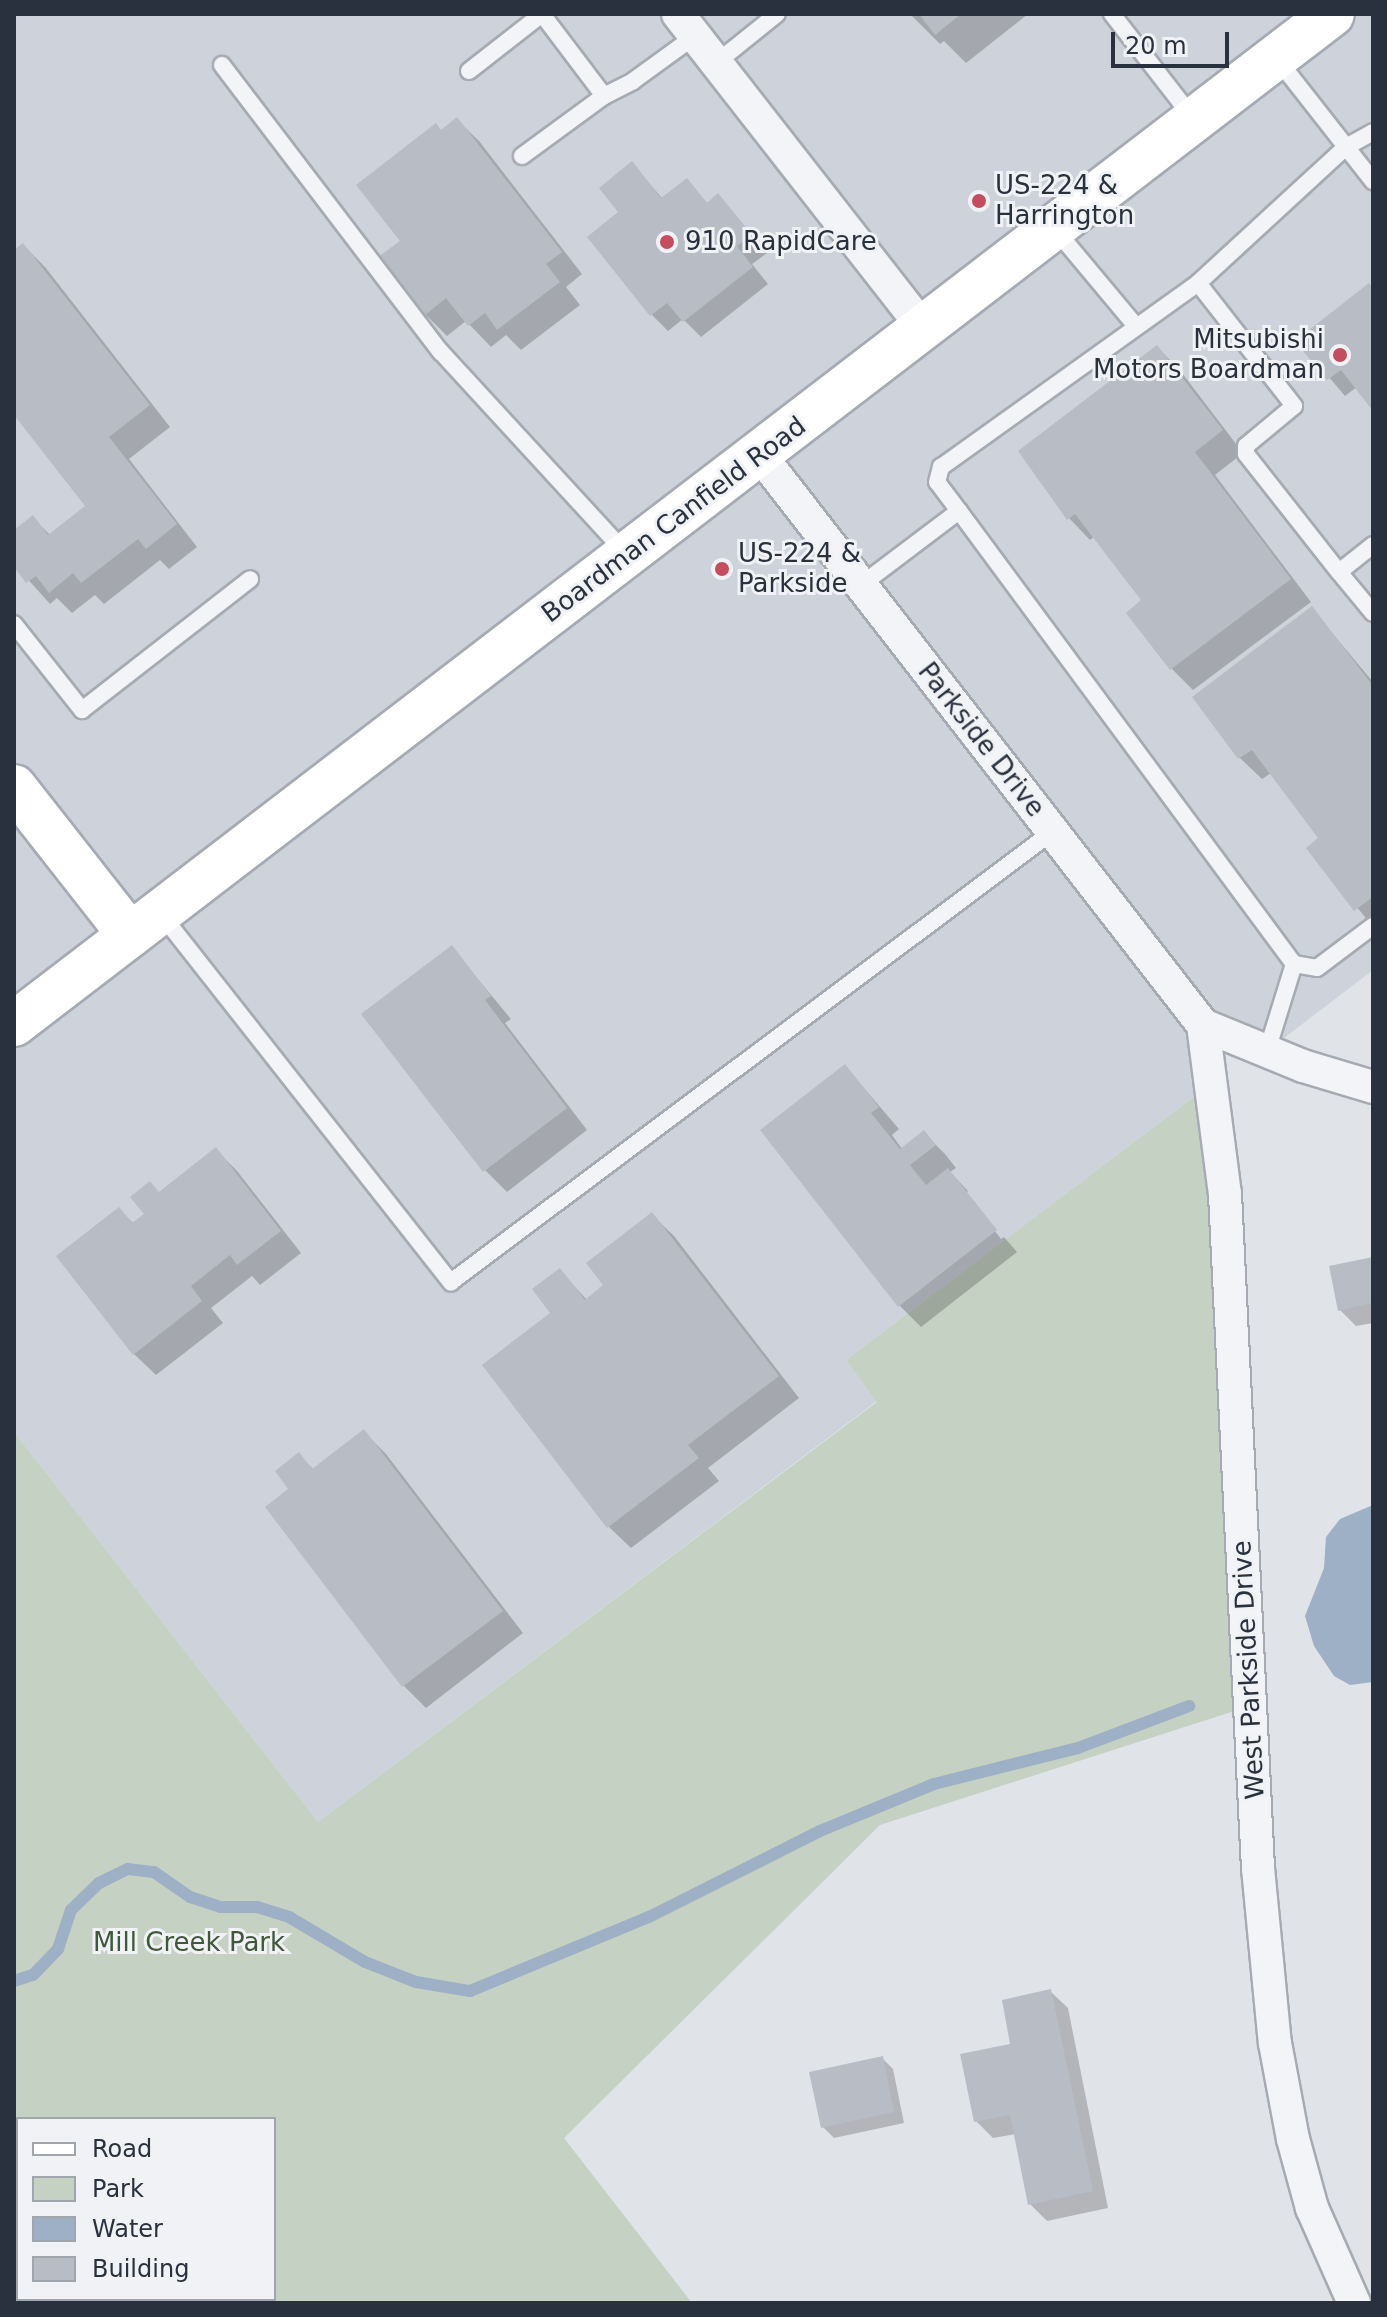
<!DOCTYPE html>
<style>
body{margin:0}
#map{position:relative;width:1387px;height:2317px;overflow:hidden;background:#e0e3e8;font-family:"DejaVu Sans",sans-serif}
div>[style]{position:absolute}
.built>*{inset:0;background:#ced2da}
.green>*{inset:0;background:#c5d1c2}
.water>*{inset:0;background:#9eb0c5}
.shadow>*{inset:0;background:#0003}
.stream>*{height:12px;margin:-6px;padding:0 6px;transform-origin:6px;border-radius:6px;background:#9eb0c5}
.building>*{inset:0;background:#b8bcc4}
.roads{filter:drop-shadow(2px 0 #a6aab2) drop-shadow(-2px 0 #a6aab2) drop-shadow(0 2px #a6aab2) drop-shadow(0 -2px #a6aab2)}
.lane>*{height:16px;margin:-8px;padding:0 8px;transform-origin:8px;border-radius:8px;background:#f3f4f7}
.street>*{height:32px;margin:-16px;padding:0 16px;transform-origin:16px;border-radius:16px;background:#f3f4f7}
.secondary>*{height:44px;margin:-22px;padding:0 22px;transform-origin:22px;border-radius:22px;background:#fff}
.primary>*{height:44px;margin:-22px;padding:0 22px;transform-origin:22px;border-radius:22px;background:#fff}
.dots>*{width:22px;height:22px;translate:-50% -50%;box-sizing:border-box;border:4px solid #f0f2f6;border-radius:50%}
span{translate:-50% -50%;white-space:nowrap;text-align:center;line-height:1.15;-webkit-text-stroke:6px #f0f2f6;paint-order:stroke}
.poi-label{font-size:26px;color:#2a313e}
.left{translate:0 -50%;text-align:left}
.right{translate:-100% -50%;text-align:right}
.street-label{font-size:26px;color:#2a313e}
.park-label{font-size:26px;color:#3e5938}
.frame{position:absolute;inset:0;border:16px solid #2a313e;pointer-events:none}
.legend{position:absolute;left:16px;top:2117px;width:260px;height:184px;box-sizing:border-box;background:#f0f2f6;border:2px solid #a1a5ac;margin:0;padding:10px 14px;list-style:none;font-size:24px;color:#2a313e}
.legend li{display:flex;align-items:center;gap:16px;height:40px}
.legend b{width:40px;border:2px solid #a1a5ac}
.scale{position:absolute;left:1111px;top:32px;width:118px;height:36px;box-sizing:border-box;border:4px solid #2a313e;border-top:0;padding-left:10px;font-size:24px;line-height:28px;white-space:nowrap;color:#2a313e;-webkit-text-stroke:6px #f0f2f6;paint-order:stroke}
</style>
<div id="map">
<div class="built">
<div style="clip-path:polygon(14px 14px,1373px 14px,1373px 970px,1267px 1051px,1203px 1026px,1211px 1084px,846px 1360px,877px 1401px,318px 1822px,14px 1432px)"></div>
</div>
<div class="green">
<div style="clip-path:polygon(evenodd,1211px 1084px,1250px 1706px,880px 1825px,564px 2138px,692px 2303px,14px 2303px,14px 1432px,318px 1822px,877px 1402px,846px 1360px,1211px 1084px,18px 2119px,274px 2119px,274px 2299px,18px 2299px,18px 2119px)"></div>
</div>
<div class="water">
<div style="clip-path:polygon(1373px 1505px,1373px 1682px,1350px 1685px,1334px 1676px,1314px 1646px,1305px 1616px,1324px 1568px,1326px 1537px,1340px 1519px)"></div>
</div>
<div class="shadow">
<div style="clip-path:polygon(910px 14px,1028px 14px,966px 63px,944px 41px,940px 44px)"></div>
<div style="clip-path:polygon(457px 120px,479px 141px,582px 274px,566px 287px,580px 305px,521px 350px,506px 335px,491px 347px,466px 321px,447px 336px,425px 314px,403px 241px,442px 132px)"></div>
<div style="clip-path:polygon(632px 164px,663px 199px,687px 181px,708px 204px,718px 196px,767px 253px,752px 264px,768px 284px,701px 337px,683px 319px,668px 331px,652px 315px,621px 212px)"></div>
<div style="clip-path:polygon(23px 245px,45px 267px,170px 427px,129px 459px,197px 547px,169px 569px,160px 560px,104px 604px,95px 595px,72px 613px,57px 598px,50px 604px,14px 564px,14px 533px,33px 518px,51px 536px,88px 507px,14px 412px,14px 253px)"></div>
<div style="clip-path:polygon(1373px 291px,1373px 408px,1357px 387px,1345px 396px,1298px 341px)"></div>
<div style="clip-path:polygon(1157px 347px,1179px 369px,1243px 453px,1215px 475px,1311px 602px,1193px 690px,1171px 668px,1144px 600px,1095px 536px,1090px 540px,1069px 518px)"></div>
<div style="clip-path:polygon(1312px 609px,1373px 682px,1373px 927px,1309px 848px,1321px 838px,1271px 773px,1262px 779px,1240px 758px,1195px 697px)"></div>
<div style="clip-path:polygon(452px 948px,511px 1019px,505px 1023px,587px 1130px,507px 1192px,485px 1170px)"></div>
<div style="clip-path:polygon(845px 1066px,899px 1129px,892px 1135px,902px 1149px,923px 1132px,945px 1154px,956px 1168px,950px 1172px,968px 1191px,965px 1193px,1001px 1239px,1004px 1237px,1017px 1252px,921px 1327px,899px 1305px)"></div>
<div style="clip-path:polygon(216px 1150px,237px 1171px,301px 1253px,260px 1285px,252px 1276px,211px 1308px,223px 1323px,156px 1375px,134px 1354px,119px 1209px,134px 1224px,147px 1215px,160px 1193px)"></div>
<div style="clip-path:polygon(652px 1215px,674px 1236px,799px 1398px,708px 1468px,719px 1481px,631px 1548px,609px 1527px,485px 1365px,553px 1313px,560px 1271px,587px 1300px,606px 1286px)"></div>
<div style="clip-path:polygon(1373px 1259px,1373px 1323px,1356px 1326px,1340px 1310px)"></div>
<div style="clip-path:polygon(364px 1432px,386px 1454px,523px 1633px,426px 1708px,404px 1686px,268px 1507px,291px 1489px,299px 1455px,314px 1470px)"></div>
<div style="clip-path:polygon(1051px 1992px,1068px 2008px,1108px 2208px,1047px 2221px,1030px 2204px,1016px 2134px,993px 2138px,976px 2121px,1013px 2046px)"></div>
<div style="clip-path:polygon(882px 2058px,893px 2069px,904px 2123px,834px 2138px,823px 2127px)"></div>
</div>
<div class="stream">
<div style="left:14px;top:1981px;width:20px;rotate:-18deg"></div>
<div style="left:33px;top:1975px;width:36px;rotate:-46deg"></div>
<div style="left:58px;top:1949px;width:41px;rotate:-71.6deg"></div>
<div style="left:71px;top:1910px;width:39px;rotate:-44deg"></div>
<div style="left:99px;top:1883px;width:32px;rotate:-26deg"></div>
<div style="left:128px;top:1869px;width:26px;rotate:7deg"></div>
<div style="left:154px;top:1872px;width:44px;rotate:34.8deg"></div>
<div style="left:190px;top:1897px;width:32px;rotate:18deg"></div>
<div style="left:220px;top:1907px;width:37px"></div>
<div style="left:257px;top:1907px;width:34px;rotate:17deg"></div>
<div style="left:289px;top:1917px;width:88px;rotate:30.6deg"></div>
<div style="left:365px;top:1962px;width:55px;rotate:21.4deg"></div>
<div style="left:416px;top:1982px;width:55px;rotate:9.5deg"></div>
<div style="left:470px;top:1991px;width:194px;rotate:-22.5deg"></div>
<div style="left:649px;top:1917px;width:191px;rotate:-26.7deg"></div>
<div style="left:820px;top:1831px;width:123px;rotate:-22.4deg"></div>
<div style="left:934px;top:1784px;width:148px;rotate:-14deg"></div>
<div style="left:1078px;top:1748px;width:119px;rotate:-20.7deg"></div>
</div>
<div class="building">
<div style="clip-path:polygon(919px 14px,961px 14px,935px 35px)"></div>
<div style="clip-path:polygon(457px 117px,562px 252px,546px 264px,560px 282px,497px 330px,485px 313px,468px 326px,446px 298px,424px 316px,378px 257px,400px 241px,356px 185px,436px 123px,441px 130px)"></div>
<div style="clip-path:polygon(632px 161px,661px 198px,687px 178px,707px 203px,718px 193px,752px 235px,737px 246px,753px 267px,683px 322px,667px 303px,650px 316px,587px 237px,618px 212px,599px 188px)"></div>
<div style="clip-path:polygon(23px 243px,150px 405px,109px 437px,177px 524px,146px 549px,138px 539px,81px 583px,73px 573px,49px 593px,36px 576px,26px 583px,14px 567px,14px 530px,33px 515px,48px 535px,85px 506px,14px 415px,14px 250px)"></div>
<div style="clip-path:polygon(1369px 283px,1373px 289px,1373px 411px,1341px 370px,1327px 380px,1295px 341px)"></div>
<div style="clip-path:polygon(1157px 345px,1223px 430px,1195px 452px,1291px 579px,1170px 670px,1126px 613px,1141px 600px,1075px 514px,1067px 520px,1018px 451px)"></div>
<div style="clip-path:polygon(1312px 606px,1373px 686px,1373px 897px,1354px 911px,1306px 848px,1318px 838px,1252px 750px,1238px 759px,1192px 697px)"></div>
<div style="clip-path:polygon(452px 945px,491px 996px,485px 1000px,567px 1108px,483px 1172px,361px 1014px)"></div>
<div style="clip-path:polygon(845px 1064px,879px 1107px,871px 1113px,900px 1149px,924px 1130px,936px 1145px,910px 1165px,926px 1185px,948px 1168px,997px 1230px,898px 1307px,760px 1130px)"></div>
<div style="clip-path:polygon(216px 1147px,281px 1231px,237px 1265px,230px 1255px,191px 1286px,202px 1301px,133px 1355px,56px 1256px,119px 1207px,132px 1223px,144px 1214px,130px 1197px,150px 1181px,159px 1192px)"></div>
<div style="clip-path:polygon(652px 1212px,779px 1376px,688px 1445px,699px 1458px,607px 1528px,482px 1365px,550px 1313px,532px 1289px,560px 1268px,585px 1300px,603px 1285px,586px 1263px)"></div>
<div style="clip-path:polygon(1373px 1257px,1373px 1303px,1338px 1311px,1329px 1266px)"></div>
<div style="clip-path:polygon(364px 1429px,503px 1611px,402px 1687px,265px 1507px,288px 1489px,275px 1471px,299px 1452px,312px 1469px)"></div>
<div style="clip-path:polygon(1051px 1989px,1093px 2191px,1028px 2205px,1010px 2115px,974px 2122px,960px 2054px,1010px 2044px,1002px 2000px)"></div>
<div style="clip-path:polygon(883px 2056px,894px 2112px,821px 2128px,809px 2072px)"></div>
</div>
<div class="roads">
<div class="lane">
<div style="left:542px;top:14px;width:103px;rotate:52.9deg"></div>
<div style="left:604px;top:96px;width:33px;rotate:-27deg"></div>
<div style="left:633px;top:81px;width:77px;rotate:-36deg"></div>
<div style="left:1112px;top:14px;width:132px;rotate:52.1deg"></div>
<div style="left:1278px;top:60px;width:154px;rotate:51.9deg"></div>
<div style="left:716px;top:63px;width:78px;rotate:-38.8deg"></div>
<div style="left:222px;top:65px;width:361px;rotate:52.7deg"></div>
<div style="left:441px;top:352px;width:275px;rotate:47.4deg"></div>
<div style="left:469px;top:71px;width:93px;rotate:-38deg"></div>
<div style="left:522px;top:156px;width:102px;rotate:-36.2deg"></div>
<div style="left:1054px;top:228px;width:126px;rotate:50.1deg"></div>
<div style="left:1198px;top:283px;width:156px;rotate:52deg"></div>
<div style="left:1294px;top:406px;width:62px;rotate:140.2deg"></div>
<div style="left:1246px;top:446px;width:8px;rotate:90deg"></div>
<div style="left:1246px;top:454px;width:150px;rotate:51.8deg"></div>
<div style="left:959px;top:511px;width:563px;rotate:53.52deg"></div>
<div style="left:1294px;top:964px;width:23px;rotate:10deg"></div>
<div style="left:1317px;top:968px;width:70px;rotate:-36.9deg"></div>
<div style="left:1373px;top:545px;width:43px;rotate:141.5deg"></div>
<div style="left:1339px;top:572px;width:53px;rotate:50.3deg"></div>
<div style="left:861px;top:585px;width:123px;rotate:-37.1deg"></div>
<div style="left:959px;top:511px;width:36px;rotate:-127deg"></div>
<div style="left:937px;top:482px;width:16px;rotate:-75deg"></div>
<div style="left:941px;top:467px;width:316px;rotate:-35.6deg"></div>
<div style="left:1198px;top:283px;width:201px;rotate:-42.6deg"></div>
<div style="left:1346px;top:147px;width:31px;rotate:-29deg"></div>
<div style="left:14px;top:624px;width:110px;rotate:51.7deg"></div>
<div style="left:82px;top:710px;width:213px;rotate:-37.9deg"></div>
<div style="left:161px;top:914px;width:469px;rotate:51.8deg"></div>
<div style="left:451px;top:1282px;width:751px;rotate:-36.82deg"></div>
<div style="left:1267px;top:1051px;width:91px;rotate:-72.8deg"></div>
</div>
<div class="street">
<div style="left:678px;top:14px;width:398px;rotate:52deg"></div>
<div style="left:760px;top:455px;width:722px;rotate:52.15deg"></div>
<div style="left:1203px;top:1025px;width:170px;rotate:82.6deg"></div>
<div style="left:1225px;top:1194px;width:675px;rotate:87.2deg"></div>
<div style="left:1258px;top:1868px;width:176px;rotate:84.5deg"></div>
<div style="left:1275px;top:2043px;width:98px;rotate:79.4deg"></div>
<div style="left:1293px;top:2139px;width:72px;rotate:74.6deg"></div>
<div style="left:1312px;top:2208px;width:104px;rotate:66.1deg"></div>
<div style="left:1203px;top:1025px;width:108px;rotate:22.3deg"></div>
<div style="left:1303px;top:1066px;width:73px;rotate:16.7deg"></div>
</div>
<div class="secondary">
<div style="left:14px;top:787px;width:188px;rotate:51.9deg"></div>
</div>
<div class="primary">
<div style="left:14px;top:1024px;width:1660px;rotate:-37.46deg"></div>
</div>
</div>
<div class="dots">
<div style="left:979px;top:201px;background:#c44e5d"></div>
<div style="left:667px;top:242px;background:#c44e5d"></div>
<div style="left:1340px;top:355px;background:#c44e5d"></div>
<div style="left:722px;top:569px;background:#c44e5d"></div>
</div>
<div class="poi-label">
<span class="left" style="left:995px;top:201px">US-224 &amp;<br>Harrington</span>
<span class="left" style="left:685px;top:242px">910 RapidCare</span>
<span class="right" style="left:1324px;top:355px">Mitsubishi<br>Motors Boardman</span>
<span class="left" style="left:738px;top:569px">US-224 &amp;<br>Parkside</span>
</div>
<div class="street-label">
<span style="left:674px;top:520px;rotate:-37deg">Boardman Canfield Road</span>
<span style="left:981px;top:740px;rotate:52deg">Parkside Drive</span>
<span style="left:1249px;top:1670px;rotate:-93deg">West Parkside Drive</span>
</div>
<div class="park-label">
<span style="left:189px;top:1943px">Mill Creek Park</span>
</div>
<div class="frame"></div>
<ul class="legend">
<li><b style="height:10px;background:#fff"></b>Road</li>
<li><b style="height:22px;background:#c5d1c2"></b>Park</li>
<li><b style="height:22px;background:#9eb0c5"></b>Water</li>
<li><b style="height:22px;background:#b8bcc4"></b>Building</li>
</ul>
<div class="scale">20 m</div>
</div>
